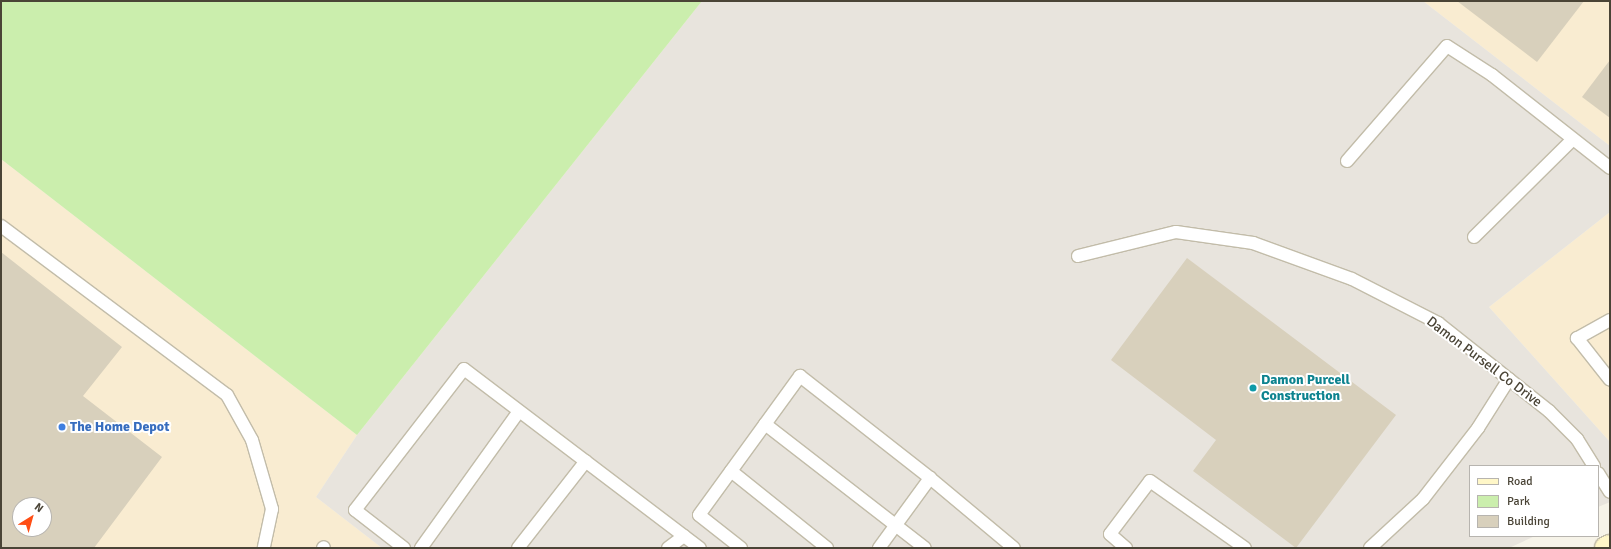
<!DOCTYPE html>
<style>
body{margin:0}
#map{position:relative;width:1611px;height:549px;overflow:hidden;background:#f6f3e8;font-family:Signika,sans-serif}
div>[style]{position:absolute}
.commercial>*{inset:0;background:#f9ecd1}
.industrial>*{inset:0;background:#e8e4dd}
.green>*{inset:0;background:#cbeead}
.building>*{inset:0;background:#d8d0bc}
.roads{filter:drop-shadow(1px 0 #c2bca9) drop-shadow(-1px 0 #c2bca9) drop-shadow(0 1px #c2bca9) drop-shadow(0 -1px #c2bca9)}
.service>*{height:12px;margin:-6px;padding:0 6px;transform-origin:6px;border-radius:6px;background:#fff}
.secondary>*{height:22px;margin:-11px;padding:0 11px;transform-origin:11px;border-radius:11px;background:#fff7c8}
.dots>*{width:11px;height:11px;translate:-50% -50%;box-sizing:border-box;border:2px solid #fff;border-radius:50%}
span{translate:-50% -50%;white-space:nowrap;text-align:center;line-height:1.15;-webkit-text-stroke:4px #fff;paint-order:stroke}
.street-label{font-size:14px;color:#4a4436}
.culture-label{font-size:14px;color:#0d838f;font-weight:700}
.left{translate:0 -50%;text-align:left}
.shop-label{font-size:14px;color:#366cbe;font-weight:700}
.frame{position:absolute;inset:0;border:2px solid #4a4436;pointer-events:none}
.legend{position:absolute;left:1469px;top:465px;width:130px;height:72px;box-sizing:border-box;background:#fff;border:1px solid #b7b4af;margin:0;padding:5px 7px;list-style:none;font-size:12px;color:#4a4436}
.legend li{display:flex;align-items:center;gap:8px;height:20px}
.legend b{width:20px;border:1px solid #b7b4af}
.north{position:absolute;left:12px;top:497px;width:40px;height:40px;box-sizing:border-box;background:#fff;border:1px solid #b7b4af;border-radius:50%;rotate:37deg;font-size:11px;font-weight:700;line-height:16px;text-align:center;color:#4a4436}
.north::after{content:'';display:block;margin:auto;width:14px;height:18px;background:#ff4e15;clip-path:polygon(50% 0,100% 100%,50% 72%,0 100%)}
</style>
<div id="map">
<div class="commercial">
<div style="clip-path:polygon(1423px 1px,1610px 1px,1610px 146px)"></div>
<div style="clip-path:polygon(evenodd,1px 159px,357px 435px,316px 497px,382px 548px,1px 548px,1px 159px,20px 505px,44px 505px,44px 529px,20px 529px,20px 505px)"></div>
<div style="clip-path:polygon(1610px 212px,1610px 442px,1489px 307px)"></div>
</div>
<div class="industrial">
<div style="clip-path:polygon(702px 1px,1423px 1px,1610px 146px,1610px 212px,1489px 307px,1610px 442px,1610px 502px,1598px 507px,1598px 466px,1470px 466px,1470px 536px,1535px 536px,1509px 548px,382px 548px,316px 497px,357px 435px)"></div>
</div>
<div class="green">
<div style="clip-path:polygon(1px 1px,702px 1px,357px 435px,1px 159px)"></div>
</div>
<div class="building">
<div style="clip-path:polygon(1457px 1px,1584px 1px,1537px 62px)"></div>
<div style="clip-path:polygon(1610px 60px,1610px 118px,1582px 97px)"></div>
<div style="clip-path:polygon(evenodd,1px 252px,122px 347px,83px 396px,162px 457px,94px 548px,1px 548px,1px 252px,20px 505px,44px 505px,44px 529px,20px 529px,20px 505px)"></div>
<div style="clip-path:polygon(1187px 258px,1396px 415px,1296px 548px,1193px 471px,1216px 440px,1111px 360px)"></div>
</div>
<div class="roads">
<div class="service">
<div style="left:1347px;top:161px;width:152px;rotate:-49deg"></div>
<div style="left:1447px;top:46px;width:54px;rotate:32.8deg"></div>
<div style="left:1492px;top:75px;width:150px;rotate:38.2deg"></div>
<div style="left:1px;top:226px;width:282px;rotate:36.8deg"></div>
<div style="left:227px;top:395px;width:51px;rotate:60.9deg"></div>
<div style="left:252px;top:440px;width:72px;rotate:73.8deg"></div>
<div style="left:272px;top:509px;width:40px;rotate:102deg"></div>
<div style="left:1474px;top:237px;width:139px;rotate:-44.7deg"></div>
<div style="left:1078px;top:256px;width:101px;rotate:-13.8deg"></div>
<div style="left:1176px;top:232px;width:78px;rotate:8.1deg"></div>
<div style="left:1253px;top:243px;width:105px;rotate:20deg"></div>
<div style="left:1352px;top:279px;width:97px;rotate:27.1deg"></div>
<div style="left:1438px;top:323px;width:142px;rotate:38.4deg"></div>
<div style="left:1549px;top:411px;width:40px;rotate:45deg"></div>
<div style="left:1577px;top:439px;width:32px;rotate:58deg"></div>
<div style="left:1610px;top:320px;width:38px;rotate:151deg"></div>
<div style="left:1577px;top:338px;width:53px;rotate:51.8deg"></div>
<div style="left:765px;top:424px;width:202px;rotate:37.8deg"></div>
<div style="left:731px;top:471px;width:123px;rotate:38.7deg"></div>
<div style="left:1598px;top:473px;width:22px;rotate:58deg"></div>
<div style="left:323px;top:548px;width:1px;rotate:-45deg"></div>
<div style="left:404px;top:548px;width:62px;rotate:-142.2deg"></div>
<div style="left:355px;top:510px;width:178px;rotate:-52.3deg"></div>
<div style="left:464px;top:369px;width:296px;rotate:37.2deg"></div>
<div style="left:421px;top:548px;width:168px;rotate:-54.4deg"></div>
<div style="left:518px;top:548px;width:110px;rotate:-52deg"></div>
<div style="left:668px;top:548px;width:20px;rotate:-37deg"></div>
<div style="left:741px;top:548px;width:53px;rotate:-141.8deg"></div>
<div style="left:699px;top:515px;width:172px;rotate:-54deg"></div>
<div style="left:800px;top:376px;width:165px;rotate:38.1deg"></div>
<div style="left:879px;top:548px;width:87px;rotate:-53.9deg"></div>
<div style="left:930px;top:478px;width:109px;rotate:39.8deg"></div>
<div style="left:1126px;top:548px;width:21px;rotate:-139deg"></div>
<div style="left:1110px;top:534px;width:66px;rotate:-53deg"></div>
<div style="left:1150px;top:481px;width:116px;rotate:35.2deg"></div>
<div style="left:1370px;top:548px;width:72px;rotate:-42.8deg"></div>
<div style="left:1423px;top:499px;width:90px;rotate:-52.2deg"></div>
<div style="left:1478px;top:428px;width:58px;rotate:-57.7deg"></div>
</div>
<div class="secondary">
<div style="left:1606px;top:548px;width:4px;rotate:-27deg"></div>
</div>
</div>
<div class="dots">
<div style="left:1253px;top:388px;background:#0f9aa8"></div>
<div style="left:62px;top:427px;background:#3f7fe0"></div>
</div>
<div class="street-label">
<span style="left:1484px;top:362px;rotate:37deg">Damon Pursell Co Drive</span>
</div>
<div class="culture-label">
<span class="left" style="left:1261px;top:388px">Damon Purcell<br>Construction</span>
</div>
<div class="shop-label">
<span class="left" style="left:70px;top:427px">The Home Depot</span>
</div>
<div class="frame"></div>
<ul class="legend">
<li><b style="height:5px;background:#fff7c8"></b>Road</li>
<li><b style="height:11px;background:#cbeead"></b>Park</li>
<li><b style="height:11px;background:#d8d0bc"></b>Building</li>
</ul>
<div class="north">N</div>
</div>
